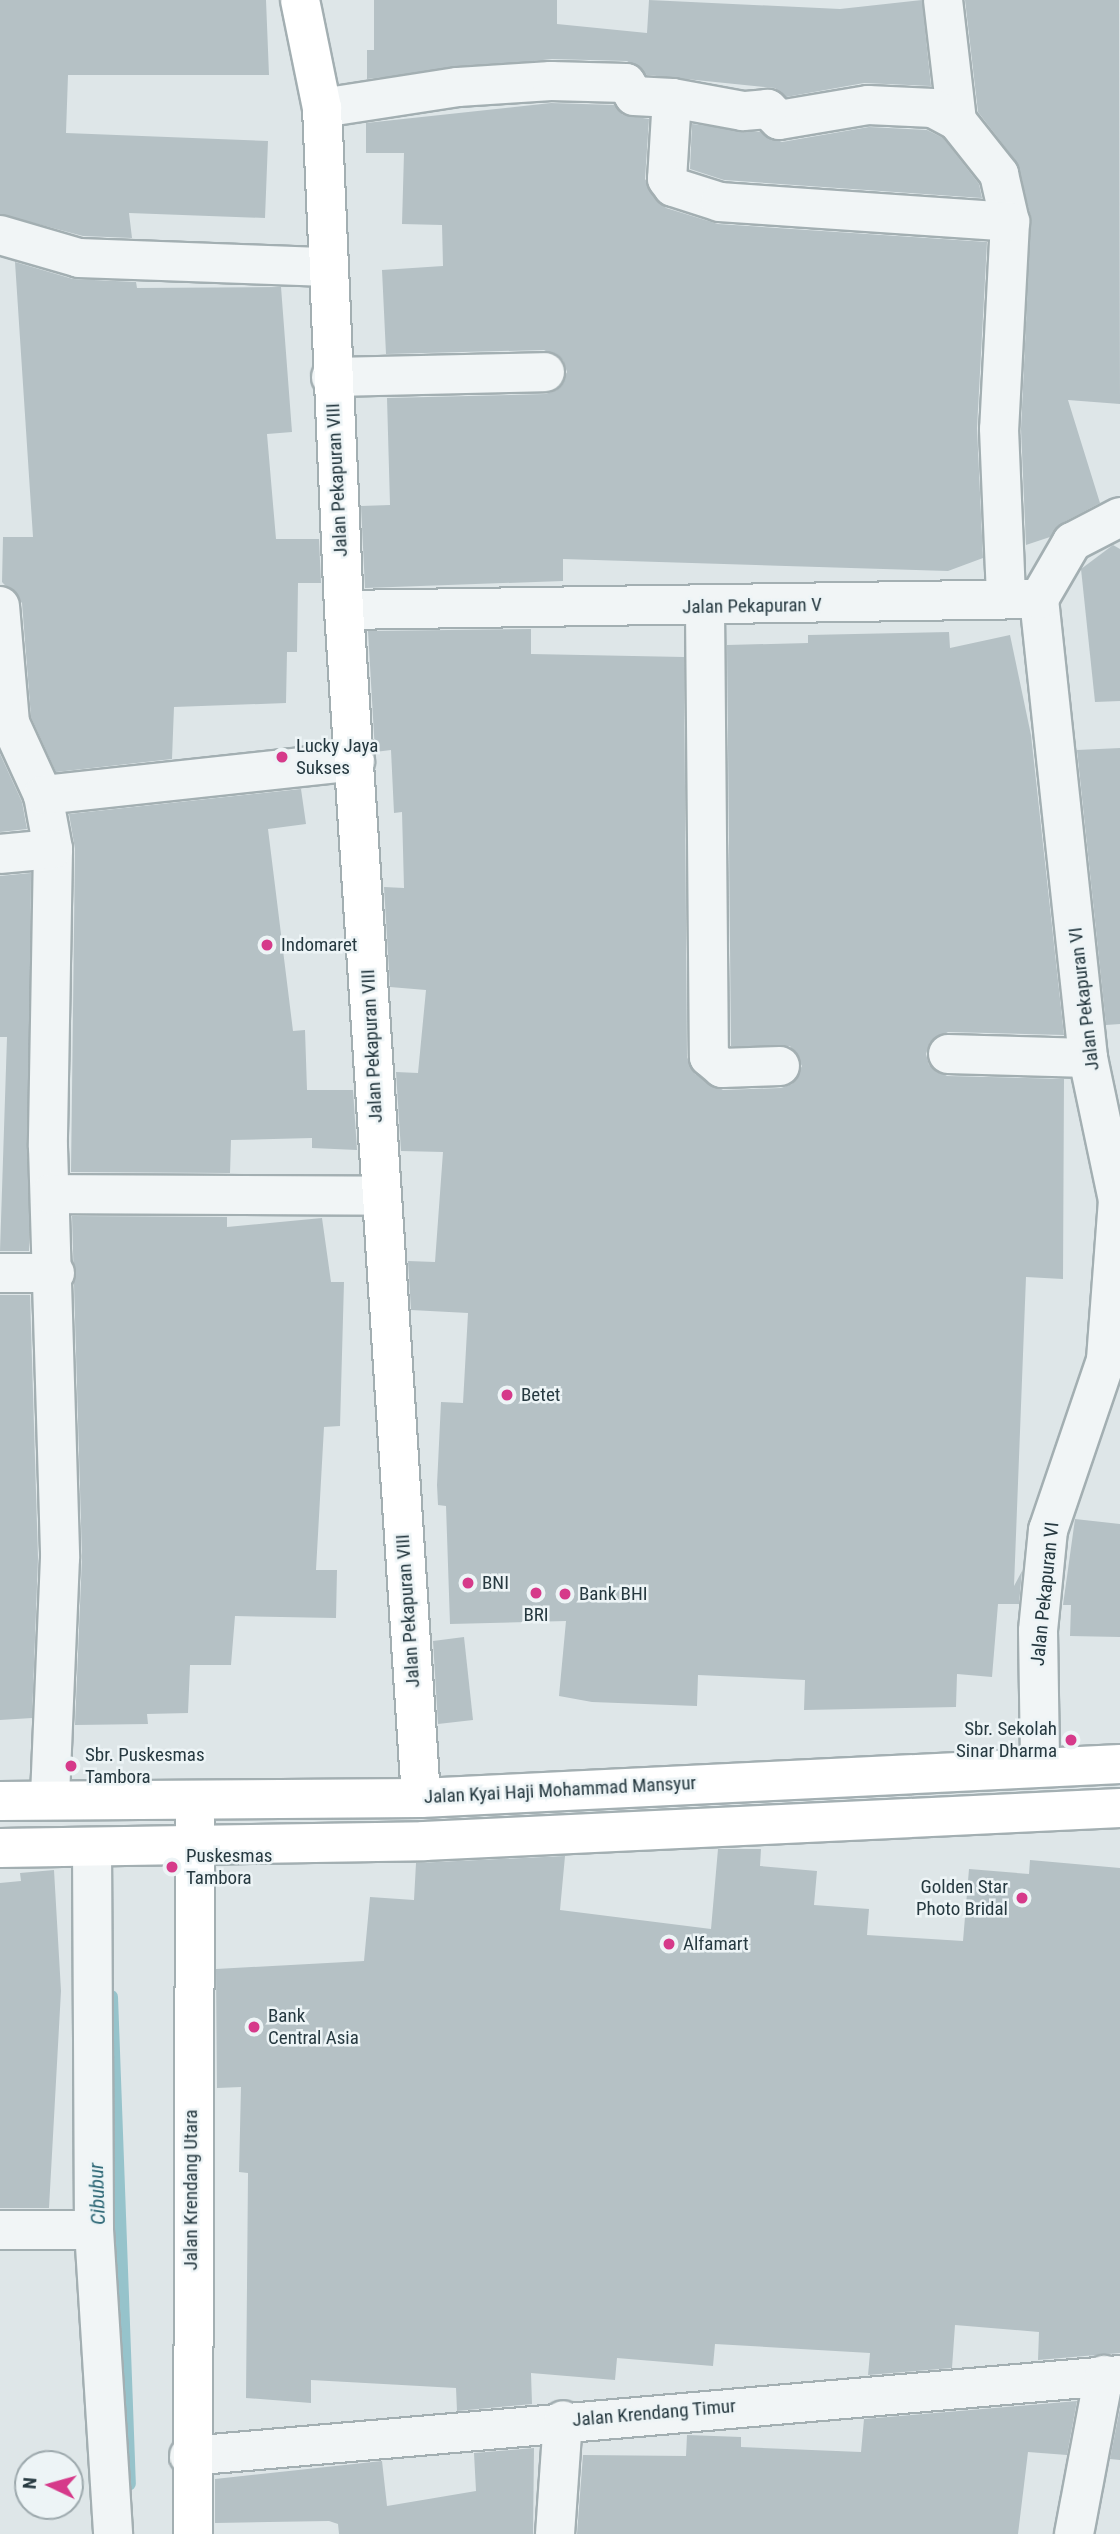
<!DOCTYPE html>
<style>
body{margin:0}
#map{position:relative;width:1120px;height:2534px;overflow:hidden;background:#dee6e8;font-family:"Roboto Condensed",sans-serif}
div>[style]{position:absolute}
.stream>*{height:14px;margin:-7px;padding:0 7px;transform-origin:7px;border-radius:7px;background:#96c3cb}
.building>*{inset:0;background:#b5c1c5}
.roads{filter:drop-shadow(2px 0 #a3afb2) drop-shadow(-2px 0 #a3afb2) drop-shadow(0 2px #a3afb2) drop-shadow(0 -2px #a3afb2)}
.street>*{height:38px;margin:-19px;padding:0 19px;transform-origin:19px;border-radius:19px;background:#f1f5f6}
.secondary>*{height:38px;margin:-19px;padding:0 19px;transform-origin:19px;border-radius:19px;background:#fff}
.dots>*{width:19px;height:19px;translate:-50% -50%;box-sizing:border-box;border:4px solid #edf4f6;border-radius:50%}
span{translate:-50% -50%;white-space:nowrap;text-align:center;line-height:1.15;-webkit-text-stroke:5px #edf4f6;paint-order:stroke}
.street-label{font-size:19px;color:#263940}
.poi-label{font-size:19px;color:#263940}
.left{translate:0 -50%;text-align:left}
.right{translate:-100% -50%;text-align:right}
.water-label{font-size:21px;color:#2e6876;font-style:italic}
.north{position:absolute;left:14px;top:2450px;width:70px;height:70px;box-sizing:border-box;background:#edf4f6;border:2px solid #9da9ad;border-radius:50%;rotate:275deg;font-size:19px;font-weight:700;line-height:28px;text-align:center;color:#263940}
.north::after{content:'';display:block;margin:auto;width:24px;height:32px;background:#d63a8a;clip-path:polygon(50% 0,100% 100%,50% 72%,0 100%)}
</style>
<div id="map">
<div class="stream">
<div style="left:111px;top:1997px;width:487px;rotate:87.9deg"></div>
</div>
<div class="building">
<div style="clip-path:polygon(0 0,266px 0,269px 75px,68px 75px,66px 133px,268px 141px,265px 218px,129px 213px,132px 238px,83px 236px,0 214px)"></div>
<div style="clip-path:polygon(374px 0,557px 0,557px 24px,647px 33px,649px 0,840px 9px,922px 0,931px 86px,864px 83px,786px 97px,775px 88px,647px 75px,627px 61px,552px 59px,367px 79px,367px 50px,374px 50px)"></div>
<div style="clip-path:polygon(965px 0,1119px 0,1120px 404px,1068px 400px,1100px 503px,1062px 523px,1050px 537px,1026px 545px,1021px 429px,1031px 217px,1016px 161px,978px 112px)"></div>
<div style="clip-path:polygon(551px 103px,614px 105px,623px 115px,649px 119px,645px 179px,666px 208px,718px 224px,987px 242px,977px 428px,983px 558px,948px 571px,563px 559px,563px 581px,365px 588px,361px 506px,390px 505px,387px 398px,546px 394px,557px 390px,567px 372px,563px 360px,544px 350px,386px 354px,382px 270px,443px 266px,442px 225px,402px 224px,404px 153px,366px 153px,366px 123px)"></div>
<div style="clip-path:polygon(692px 124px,760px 132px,782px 142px,869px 127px,927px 130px,943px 138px,979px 184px,982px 198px,724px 180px,690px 169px)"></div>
<div style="clip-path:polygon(15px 262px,73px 279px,136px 282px,137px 288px,281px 287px,292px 432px,267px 434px,276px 539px,319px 539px,321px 583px,298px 583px,297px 652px,287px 652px,286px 703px,174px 707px,172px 759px,56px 772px,31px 717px,22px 603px,2px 582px,3px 537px,33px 537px)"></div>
<div style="clip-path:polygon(1113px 545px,1120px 549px,1120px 701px,1095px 702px,1081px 569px)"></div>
<div style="clip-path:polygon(531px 629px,531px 654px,684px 657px,687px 1057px,695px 1074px,723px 1090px,781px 1088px,792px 1084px,802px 1066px,790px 1046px,731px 1046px,727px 645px,808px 643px,808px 635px,949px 632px,950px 648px,1010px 635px,1031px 735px,1064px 1035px,948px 1032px,930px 1042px,926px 1054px,929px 1065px,947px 1076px,1064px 1079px,1063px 1279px,1026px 1277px,1014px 1586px,1022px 1571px,1019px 1604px,998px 1604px,992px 1677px,957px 1674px,956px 1707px,804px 1710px,805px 1680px,698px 1675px,697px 1706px,592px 1702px,559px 1696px,566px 1621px,450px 1624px,446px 1506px,438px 1505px,437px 1485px,441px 1402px,463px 1403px,468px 1313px,411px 1310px,408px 1261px,435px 1262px,443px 1152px,401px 1151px,396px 1072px,418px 1073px,426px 990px,390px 987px,384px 887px,404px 888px,402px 812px,394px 813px,391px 750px,375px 752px,368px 631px)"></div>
<div style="clip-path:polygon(1120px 748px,1120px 1024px,1106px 1025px,1077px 750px)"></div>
<div style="clip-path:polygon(0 754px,22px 802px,27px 829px,0 832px)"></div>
<div style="clip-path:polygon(301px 789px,306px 824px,268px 829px,293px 1031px,305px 1030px,307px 1090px,353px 1090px,357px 1150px,312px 1148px,312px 1138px,231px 1140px,230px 1173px,71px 1172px,75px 849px,69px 814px)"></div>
<div style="clip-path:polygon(31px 873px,29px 1251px,0 1251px,7px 1037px,0 1037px,0 876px)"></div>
<div style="clip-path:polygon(72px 1216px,227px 1217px,227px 1227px,322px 1218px,331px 1282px,344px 1282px,340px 1426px,324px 1427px,316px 1570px,337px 1570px,336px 1618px,235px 1616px,231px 1665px,190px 1665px,188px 1713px,147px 1714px,148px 1724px,75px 1725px,82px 1557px)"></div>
<div style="clip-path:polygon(0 1295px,30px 1295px,38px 1558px,32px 1718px,0 1720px)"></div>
<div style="clip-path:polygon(1075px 1519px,1120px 1524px,1120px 1637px,1070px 1636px,1071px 1605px,1063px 1605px)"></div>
<div style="clip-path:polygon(464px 1637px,473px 1720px,438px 1724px,433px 1641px)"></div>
<div style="clip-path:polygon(718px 1849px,761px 1849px,760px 1866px,817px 1871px,814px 1905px,869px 1909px,867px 1935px,963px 1941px,969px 1869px,1029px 1874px,1030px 1860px,1120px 1868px,1120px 2353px,1038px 2360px,1039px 2332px,955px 2325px,952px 2368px,868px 2375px,870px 2353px,715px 2344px,713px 2366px,617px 2358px,615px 2380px,531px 2373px,532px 2404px,457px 2411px,456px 2388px,311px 2380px,311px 2403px,246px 2398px,248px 2173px,239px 2172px,241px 2087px,217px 2088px,216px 1969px,364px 1961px,370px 1897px,414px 1900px,416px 1863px,565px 1856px,560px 1910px,711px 1929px)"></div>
<div style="clip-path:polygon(54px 1870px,61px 1991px,49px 2208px,0 2208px,0 1883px,21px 1881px,20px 1873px)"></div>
<div style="clip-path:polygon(1077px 2401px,1067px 2455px,1028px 2452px,1018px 2534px,577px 2534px,583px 2455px,686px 2456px,687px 2435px,741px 2437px,741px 2447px,861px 2452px,864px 2419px)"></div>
<div style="clip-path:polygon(1120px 2408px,1120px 2460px,1110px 2459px)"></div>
<div style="clip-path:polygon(534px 2448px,533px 2534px,339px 2534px,338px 2524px,329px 2521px,215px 2523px,215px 2479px,382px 2461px,387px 2506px,476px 2491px,474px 2453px)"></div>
</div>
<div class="roads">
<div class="street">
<div style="left:943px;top:0;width:122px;rotate:83.4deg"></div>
<div style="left:957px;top:121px;width:68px;rotate:51.6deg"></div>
<div style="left:999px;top:174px;width:49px;rotate:77.1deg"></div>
<div style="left:1010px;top:222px;width:207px;rotate:93deg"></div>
<div style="left:999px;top:429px;width:168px;rotate:87.6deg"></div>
<div style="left:322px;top:108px;width:138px;rotate:-8.8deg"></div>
<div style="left:458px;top:87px;width:93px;rotate:-3.7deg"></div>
<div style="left:551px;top:81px;width:75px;rotate:1.5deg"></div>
<div style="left:626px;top:83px;width:15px;rotate:58deg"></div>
<div style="left:634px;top:96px;width:38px;rotate:3deg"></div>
<div style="left:957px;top:121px;width:27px;rotate:-152deg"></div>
<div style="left:933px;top:108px;width:65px;rotate:-177.4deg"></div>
<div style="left:868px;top:105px;width:90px;rotate:170.4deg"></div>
<div style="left:779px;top:120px;width:16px;rotate:-135deg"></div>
<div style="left:768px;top:109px;width:25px;rotate:175deg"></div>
<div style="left:743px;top:111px;width:72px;rotate:-169.6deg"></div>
<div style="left:672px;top:98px;width:81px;rotate:93.5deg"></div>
<div style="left:667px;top:179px;width:10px;rotate:53deg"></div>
<div style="left:673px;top:187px;width:49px;rotate:17.7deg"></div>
<div style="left:720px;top:202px;width:291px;rotate:3.9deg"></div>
<div style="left:0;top:235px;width:82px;rotate:16.2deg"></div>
<div style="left:79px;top:258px;width:249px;rotate:2.1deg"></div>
<div style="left:331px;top:377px;width:214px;rotate:-1.3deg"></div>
<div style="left:1039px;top:599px;width:462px;rotate:83.9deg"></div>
<div style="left:1088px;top:1058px;width:145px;rotate:78.1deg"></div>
<div style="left:1118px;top:1200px;width:160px;rotate:94.3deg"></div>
<div style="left:1106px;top:1360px;width:180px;rotate:108.8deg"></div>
<div style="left:1048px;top:1530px;width:101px;rotate:95.7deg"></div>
<div style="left:1038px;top:1631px;width:134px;rotate:89.1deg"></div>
<div style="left:0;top:606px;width:117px;rotate:85.1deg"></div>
<div style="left:10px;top:723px;width:79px;rotate:65.4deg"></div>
<div style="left:43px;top:795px;width:55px;rotate:79.5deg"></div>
<div style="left:53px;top:849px;width:298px;rotate:91deg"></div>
<div style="left:48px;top:1147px;width:411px;rotate:88.3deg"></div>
<div style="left:60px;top:1558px;width:242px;rotate:92.4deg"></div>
<div style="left:705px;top:609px;width:448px;rotate:89.5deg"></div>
<div style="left:709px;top:1057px;width:17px;rotate:40deg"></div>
<div style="left:722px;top:1068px;width:58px;rotate:-2deg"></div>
<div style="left:344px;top:610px;width:695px;rotate:-0.91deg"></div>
<div style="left:1039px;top:599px;width:66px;rotate:-59.9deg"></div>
<div style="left:1072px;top:542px;width:54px;rotate:-27.5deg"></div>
<div style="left:43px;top:795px;width:314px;rotate:-6.2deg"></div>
<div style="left:0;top:854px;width:53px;rotate:-5.4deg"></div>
<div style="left:948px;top:1054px;width:140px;rotate:1.6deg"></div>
<div style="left:50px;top:1194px;width:331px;rotate:0.3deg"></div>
<div style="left:0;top:1273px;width:55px"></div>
<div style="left:92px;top:1847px;width:383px;rotate:89.7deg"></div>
<div style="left:94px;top:2230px;width:305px;rotate:86.4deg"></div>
<div style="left:0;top:2230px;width:94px"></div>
<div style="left:189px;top:2456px;width:935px;rotate:-4.97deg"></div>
<div style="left:555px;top:2534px;width:114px;rotate:-86deg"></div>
<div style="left:1074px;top:2534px;width:162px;rotate:-79.3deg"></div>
</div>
<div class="secondary">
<div style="left:300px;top:0;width:110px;rotate:78.5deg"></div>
<div style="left:322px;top:108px;width:502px;rotate:87.49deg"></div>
<div style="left:344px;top:610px;width:1190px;rotate:86.29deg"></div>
<div style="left:0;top:1801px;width:421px;rotate:-0.4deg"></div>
<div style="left:421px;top:1798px;width:700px;rotate:-2.78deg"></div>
<div style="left:0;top:1848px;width:424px;rotate:-0.9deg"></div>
<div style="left:424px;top:1841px;width:697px;rotate:-2.71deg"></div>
<div style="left:193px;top:2534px;width:715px;rotate:-89.84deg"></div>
</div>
</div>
<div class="dots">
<div style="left:282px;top:757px;background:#d63a8a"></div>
<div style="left:267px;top:945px;background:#d63a8a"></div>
<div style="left:507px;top:1395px;background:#d63a8a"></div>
<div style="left:468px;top:1583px;background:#d63a8a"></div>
<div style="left:536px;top:1593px;background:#d63a8a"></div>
<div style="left:565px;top:1594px;background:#d63a8a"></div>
<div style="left:1071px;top:1740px;background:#d63a8a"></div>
<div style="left:71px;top:1766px;background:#d63a8a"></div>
<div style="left:172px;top:1867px;background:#d63a8a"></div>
<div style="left:1022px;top:1898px;background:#d63a8a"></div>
<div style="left:669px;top:1944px;background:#d63a8a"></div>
<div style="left:254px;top:2027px;background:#d63a8a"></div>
</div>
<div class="street-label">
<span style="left:337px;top:480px;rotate:-93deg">Jalan Pekapuran VIII</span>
<span style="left:752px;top:606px;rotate:-1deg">Jalan Pekapuran V</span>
<span style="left:1084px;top:999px;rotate:-97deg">Jalan Pekapuran VI</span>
<span style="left:372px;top:1046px;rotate:-93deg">Jalan Pekapuran VIII</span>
<span style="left:1045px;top:1594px;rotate:-84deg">Jalan Pekapuran VI</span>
<span style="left:408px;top:1611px;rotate:-94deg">Jalan Pekapuran VIII</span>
<span style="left:560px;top:1790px;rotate:-3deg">Jalan Kyai Haji Mohammad Mansyur</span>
<span style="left:191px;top:2190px;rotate:-90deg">Jalan Krendang Utara</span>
<span style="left:654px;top:2413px;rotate:-5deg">Jalan Krendang Timur</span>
</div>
<div class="poi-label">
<span class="left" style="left:296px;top:757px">Lucky Jaya<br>Sukses</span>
<span class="left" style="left:281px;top:945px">Indomaret</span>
<span class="left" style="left:521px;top:1395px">Betet</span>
<span class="left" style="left:482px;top:1583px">BNI</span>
<span class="left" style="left:579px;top:1594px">Bank BHI</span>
<span style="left:536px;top:1615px">BRI</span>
<span class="right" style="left:1057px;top:1740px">Sbr. Sekolah<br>Sinar Dharma</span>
<span class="left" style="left:85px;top:1766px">Sbr. Puskesmas<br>Tambora</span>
<span class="left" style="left:186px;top:1867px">Puskesmas<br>Tambora</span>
<span class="right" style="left:1008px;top:1898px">Golden Star<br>Photo Bridal</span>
<span class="left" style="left:683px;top:1944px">Alfamart</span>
<span class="left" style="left:268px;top:2027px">Bank<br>Central Asia</span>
</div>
<div class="water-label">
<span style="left:97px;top:2194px;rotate:-92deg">Cibubur</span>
</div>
<div class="north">N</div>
</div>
